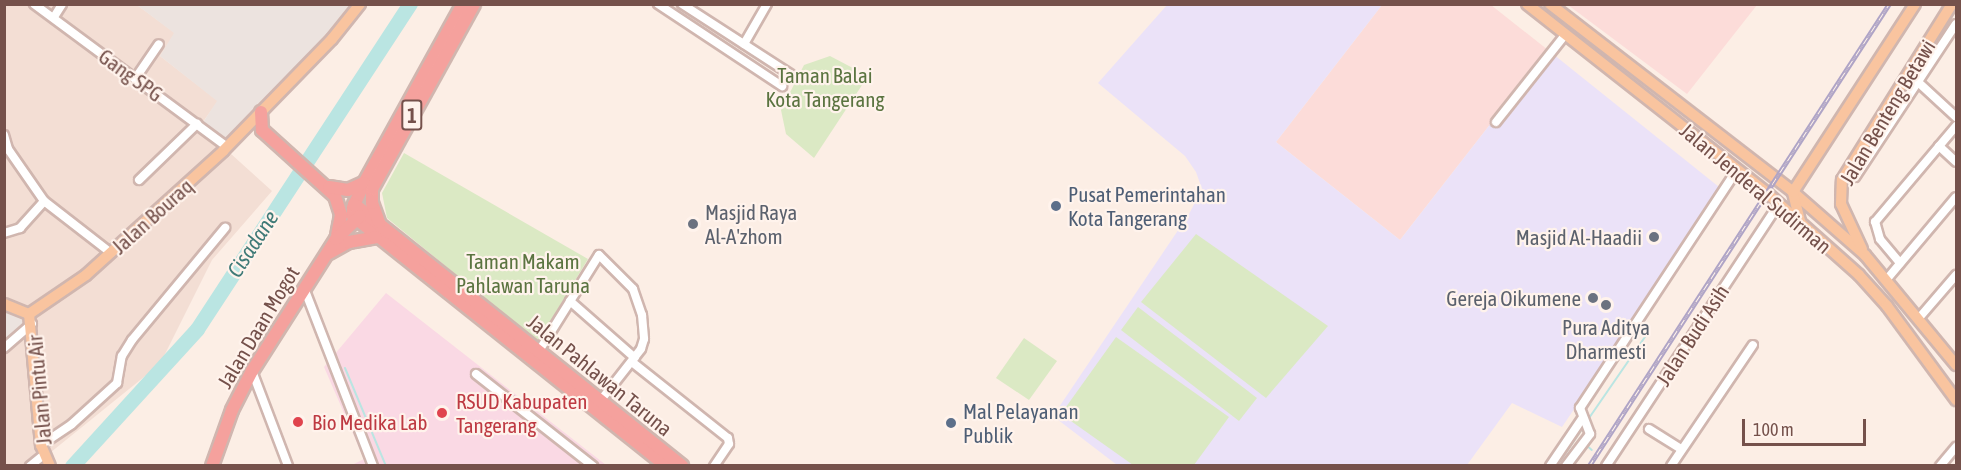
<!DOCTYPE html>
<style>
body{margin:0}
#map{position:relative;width:1961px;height:470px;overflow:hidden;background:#fceee5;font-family:"Asap Condensed",sans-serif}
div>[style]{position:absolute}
.residential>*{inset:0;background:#f3ded4}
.commercial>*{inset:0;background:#fcdcd9}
.industrial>*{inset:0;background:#ece3df}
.education>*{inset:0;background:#ebe2f8}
.medical>*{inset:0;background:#fad9e4}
.green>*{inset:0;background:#dbe9c4}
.stream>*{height:2px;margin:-1px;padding:0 1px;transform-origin:1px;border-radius:1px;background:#bae5e2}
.river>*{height:15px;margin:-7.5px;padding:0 7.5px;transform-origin:7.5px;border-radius:7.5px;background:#bae5e2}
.roads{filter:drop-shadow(2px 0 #d0b6af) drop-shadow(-2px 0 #d0b6af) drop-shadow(0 2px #d0b6af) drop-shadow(0 -2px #d0b6af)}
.minor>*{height:8px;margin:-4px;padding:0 4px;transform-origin:4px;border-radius:4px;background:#fff}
.major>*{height:10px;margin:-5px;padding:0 5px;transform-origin:5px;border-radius:5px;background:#f9c49f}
.highway>*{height:12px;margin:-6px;padding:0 6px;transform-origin:6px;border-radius:6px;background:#f5a19d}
.rail>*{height:4.5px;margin-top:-2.25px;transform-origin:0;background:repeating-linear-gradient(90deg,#fff3ec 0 7px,#afa4c6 0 14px);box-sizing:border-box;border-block:2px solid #afa4c6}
.dots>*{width:16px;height:16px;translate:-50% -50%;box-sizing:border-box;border:3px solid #fff3ec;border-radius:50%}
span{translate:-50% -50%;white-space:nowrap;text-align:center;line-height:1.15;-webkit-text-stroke:4.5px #fff3ec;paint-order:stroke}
.shield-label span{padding:2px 4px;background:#fff3ec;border:2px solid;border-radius:4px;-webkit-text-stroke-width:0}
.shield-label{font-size:20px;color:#75514b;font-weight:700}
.street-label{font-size:21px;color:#75514b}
.park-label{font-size:21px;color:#5b7440}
.service-label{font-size:21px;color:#4e5e75}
.left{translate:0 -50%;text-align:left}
.worship-label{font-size:21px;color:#5b616d}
.right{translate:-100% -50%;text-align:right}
.health-label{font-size:21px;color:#be3a42}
.water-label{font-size:22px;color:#3f7a77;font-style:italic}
.frame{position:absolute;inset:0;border:6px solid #75514b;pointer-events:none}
.scale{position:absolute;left:1742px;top:419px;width:124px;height:27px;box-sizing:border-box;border:3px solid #75514b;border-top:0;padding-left:8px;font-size:18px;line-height:21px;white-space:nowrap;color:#75514b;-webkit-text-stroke:4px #fff3ec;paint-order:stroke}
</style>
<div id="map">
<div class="residential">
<div style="clip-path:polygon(5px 5px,137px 5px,175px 33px,160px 56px,218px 101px,200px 126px,272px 191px,212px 260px,160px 364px,35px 465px,5px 465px,4px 355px,33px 330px,36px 310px,5px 297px)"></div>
</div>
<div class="commercial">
<div style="clip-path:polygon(1382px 5px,1491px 5px,1548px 50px,1400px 240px,1276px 142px)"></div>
<div style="clip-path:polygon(1568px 5px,1757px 5px,1687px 94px)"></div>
</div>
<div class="industrial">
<div style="clip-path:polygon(137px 5px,356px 5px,325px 41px,221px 142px,200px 127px,217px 101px,160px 56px,174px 33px)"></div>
<div style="clip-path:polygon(4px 297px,36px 310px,33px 330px,5px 355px)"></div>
</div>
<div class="education">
<div style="clip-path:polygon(1167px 5px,1382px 5px,1276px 142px,1400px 240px,1548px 50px,1719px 187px,1691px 236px,1562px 427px,1512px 403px,1467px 465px,1117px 465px,1053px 416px,1189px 214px,1202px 189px,1196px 172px,1185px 156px,1098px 83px)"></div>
</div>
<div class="medical">
<div style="clip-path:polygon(386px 293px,606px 465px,352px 465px,364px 459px,324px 367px)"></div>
</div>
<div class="green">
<div style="clip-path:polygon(830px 56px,868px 76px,814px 158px,786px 134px,781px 110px,804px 65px)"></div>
<div style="clip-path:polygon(404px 153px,588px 259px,538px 342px,387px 218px,382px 193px)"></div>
<div style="clip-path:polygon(1196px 234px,1328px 326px,1266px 398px,1141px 302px)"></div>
<div style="clip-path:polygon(1138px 307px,1257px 398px,1239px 421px,1121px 330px)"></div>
<div style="clip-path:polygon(1116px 337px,1229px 417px,1194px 465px,1133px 465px,1061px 414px)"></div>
<div style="clip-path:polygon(1024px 338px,1057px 361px,1029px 400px,996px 378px)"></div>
</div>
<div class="stream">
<div style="left:345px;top:368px;width:106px;rotate:67.3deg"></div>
<div style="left:1587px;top:421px;width:102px;rotate:-55.4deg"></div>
<div style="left:1585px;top:444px;width:9px;rotate:41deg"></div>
<div style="left:1557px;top:466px;width:48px;rotate:-56deg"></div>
</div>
<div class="river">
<div style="left:72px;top:466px;width:185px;rotate:-47.6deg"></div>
<div style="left:197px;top:329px;width:389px;rotate:-56.8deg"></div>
</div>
<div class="roads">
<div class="minor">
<div style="left:34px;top:4px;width:240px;rotate:36.5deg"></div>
<div style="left:658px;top:4px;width:149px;rotate:33.5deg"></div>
<div style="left:682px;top:4px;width:129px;rotate:32.9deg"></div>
<div style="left:54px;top:17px;width:15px;rotate:-58deg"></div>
<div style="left:744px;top:44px;width:46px;rotate:-60.1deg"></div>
<div style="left:135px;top:79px;width:42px;rotate:-55.6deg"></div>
<div style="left:1918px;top:82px;width:52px;rotate:42.6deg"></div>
<div style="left:1496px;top:122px;width:111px;rotate:-51.6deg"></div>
<div style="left:4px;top:135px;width:15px;rotate:74deg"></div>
<div style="left:8px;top:149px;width:63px;rotate:55.3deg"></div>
<div style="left:44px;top:201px;width:85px;rotate:37.8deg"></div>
<div style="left:1939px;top:146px;width:23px;rotate:43deg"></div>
<div style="left:1855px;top:177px;width:183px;rotate:-56.6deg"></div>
<div style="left:139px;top:180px;width:81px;rotate:-44deg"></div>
<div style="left:4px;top:233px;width:17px;rotate:-17deg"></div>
<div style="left:20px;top:228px;width:36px;rotate:-48deg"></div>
<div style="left:1900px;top:263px;width:31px;rotate:-130deg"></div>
<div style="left:1880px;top:239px;width:18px;rotate:-106deg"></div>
<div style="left:1875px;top:222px;width:126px;rotate:-49.8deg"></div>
<div style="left:1887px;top:279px;width:107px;rotate:-49.9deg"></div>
<div style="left:304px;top:288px;width:191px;rotate:68.8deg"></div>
<div style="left:570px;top:301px;width:86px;rotate:41.2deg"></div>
<div style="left:1919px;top:318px;width:57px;rotate:-49.3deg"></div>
<div style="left:4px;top:348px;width:37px;rotate:-41deg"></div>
<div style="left:539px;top:351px;width:113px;rotate:-58deg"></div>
<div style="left:599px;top:255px;width:48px;rotate:45deg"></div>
<div style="left:633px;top:289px;width:28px;rotate:71deg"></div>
<div style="left:642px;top:315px;width:24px;rotate:85deg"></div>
<div style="left:644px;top:339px;width:10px;rotate:107deg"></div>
<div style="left:641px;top:349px;width:65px;rotate:128.1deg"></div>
<div style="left:632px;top:362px;width:122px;rotate:38.4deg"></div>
<div style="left:728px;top:438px;width:6px;rotate:81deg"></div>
<div style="left:729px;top:444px;width:27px;rotate:124deg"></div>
<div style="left:252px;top:371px;width:102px;rotate:69.2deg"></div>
<div style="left:476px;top:374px;width:149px;rotate:38.2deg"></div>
<div style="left:1649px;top:429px;width:38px;rotate:32deg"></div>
<div style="left:41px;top:445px;width:37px;rotate:-34deg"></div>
<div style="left:72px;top:424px;width:61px;rotate:-42.3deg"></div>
<div style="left:117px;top:383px;width:27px;rotate:-80deg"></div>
<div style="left:122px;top:356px;width:19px;rotate:-58deg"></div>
<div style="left:132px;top:340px;width:146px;rotate:-50.3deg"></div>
<div style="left:30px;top:466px;width:19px;rotate:-39deg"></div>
<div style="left:1550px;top:466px;width:57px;rotate:-55.8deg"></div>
<div style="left:1566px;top:466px;width:40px;rotate:-53deg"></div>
<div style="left:1590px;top:434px;width:28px;rotate:-111deg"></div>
<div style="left:1580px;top:408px;width:285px;rotate:-56.6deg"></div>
<div style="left:1606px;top:466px;width:314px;rotate:-56.6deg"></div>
<div style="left:1671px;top:466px;width:146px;rotate:-55.9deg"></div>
<div style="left:1940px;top:466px;width:25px;rotate:-50deg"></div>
</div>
<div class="major">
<div style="left:1527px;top:4px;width:305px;rotate:38.2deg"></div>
<div style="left:1767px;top:193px;width:123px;rotate:41.7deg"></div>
<div style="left:1859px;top:275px;width:42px;rotate:47.9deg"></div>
<div style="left:1887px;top:306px;width:117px;rotate:53.7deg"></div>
<div style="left:1550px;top:4px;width:307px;rotate:37.7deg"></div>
<div style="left:1793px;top:192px;width:96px;rotate:41.2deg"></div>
<div style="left:1865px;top:255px;width:143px;rotate:50.4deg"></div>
<div style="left:1800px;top:221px;width:30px;rotate:-104deg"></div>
<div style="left:1793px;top:192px;width:224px;rotate:-57deg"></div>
<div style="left:1862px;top:249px;width:50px;rotate:-115deg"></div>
<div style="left:1841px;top:204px;width:24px;rotate:-88deg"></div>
<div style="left:1842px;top:180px;width:208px;rotate:-58deg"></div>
<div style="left:4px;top:304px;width:27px;rotate:22deg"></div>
<div style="left:29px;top:314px;width:69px;rotate:-34.4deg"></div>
<div style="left:86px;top:275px;width:185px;rotate:-42.1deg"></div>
<div style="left:223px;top:151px;width:156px;rotate:-45.8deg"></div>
<div style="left:332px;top:39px;width:45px;rotate:-51.3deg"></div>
<div style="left:29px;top:314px;width:132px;rotate:84.8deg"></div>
<div style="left:41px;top:445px;width:23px;rotate:67deg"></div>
</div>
<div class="highway">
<div style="left:463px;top:4px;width:205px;rotate:118.9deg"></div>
<div style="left:364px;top:183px;width:27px;rotate:114deg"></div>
<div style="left:353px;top:208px;width:8px;rotate:90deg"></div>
<div style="left:353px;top:216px;width:401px;rotate:38.6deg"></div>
<div style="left:261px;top:112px;width:18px;rotate:87deg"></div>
<div style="left:262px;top:130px;width:98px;rotate:42.1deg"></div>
<div style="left:335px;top:196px;width:20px;rotate:72deg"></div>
<div style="left:341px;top:215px;width:20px;rotate:101deg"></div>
<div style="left:329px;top:187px;width:19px;rotate:9deg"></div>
<div style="left:348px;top:190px;width:17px;rotate:-24deg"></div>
<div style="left:354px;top:204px;width:420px;rotate:38.6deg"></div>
<div style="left:379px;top:222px;width:20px;rotate:-110deg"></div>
<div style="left:372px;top:203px;width:14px;rotate:-90deg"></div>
<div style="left:372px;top:189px;width:211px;rotate:-61.1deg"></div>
<div style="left:329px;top:253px;width:23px;rotate:-29deg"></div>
<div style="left:349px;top:242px;width:27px;rotate:-10deg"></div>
<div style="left:212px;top:466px;width:59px;rotate:-70.3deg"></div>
<div style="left:232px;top:410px;width:44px;rotate:-62.9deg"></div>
<div style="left:252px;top:371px;width:156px;rotate:-57.5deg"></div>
<div style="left:336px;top:239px;width:33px;rotate:-44deg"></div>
</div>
</div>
<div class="rail">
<div style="left:1589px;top:466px;width:551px;rotate:-57deg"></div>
</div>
<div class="dots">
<div style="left:1056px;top:206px;background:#5c6f8a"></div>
<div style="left:693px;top:224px;background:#6b7280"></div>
<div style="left:1654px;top:237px;background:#6b7280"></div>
<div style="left:1593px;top:298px;background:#6b7280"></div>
<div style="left:1606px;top:305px;background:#6b7280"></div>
<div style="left:442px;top:413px;background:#e0444e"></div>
<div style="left:298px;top:422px;background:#e0444e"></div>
<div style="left:951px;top:423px;background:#5c6f8a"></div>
</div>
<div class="shield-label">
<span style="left:412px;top:115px">1</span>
</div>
<div class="street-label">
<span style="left:131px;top:75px;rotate:36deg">Gang SPG</span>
<span style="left:1887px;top:112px;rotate:-59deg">Jalan Benteng Betawi</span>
<span style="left:1756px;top:188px;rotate:40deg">Jalan Jenderal Sudirman</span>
<span style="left:152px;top:216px;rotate:-42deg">Jalan Bouraq</span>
<span style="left:258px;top:327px;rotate:-59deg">Jalan Daan Mogot</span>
<span style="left:1692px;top:335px;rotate:-57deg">Jalan Budi Asih</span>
<span style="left:600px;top:375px;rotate:39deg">Jalan Pahlawan Taruna</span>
<span style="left:39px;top:390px;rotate:-95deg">Jalan Pintu Air</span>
</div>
<div class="park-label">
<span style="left:825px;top:87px">Taman Balai<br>Kota Tangerang</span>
<span style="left:523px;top:273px">Taman Makam<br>Pahlawan Taruna</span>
</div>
<div class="service-label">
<span class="left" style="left:1068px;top:206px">Pusat Pemerintahan<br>Kota Tangerang</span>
<span class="left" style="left:963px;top:423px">Mal Pelayanan<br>Publik</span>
</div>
<div class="worship-label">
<span class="left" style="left:705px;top:224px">Masjid Raya<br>Al-A'zhom</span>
<span class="right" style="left:1642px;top:237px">Masjid Al-Haadii</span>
<span class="right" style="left:1581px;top:298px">Gereja Oikumene</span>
<span style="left:1606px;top:339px">Pura Aditya<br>Dharmesti</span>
</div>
<div class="health-label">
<span class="left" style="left:456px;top:413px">RSUD Kabupaten<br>Tangerang</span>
<span class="left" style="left:312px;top:422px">Bio Medika Lab</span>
</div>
<div class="water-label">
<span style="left:253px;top:244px;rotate:-57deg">Cisadane</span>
</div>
<div class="frame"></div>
<div class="scale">100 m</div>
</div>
